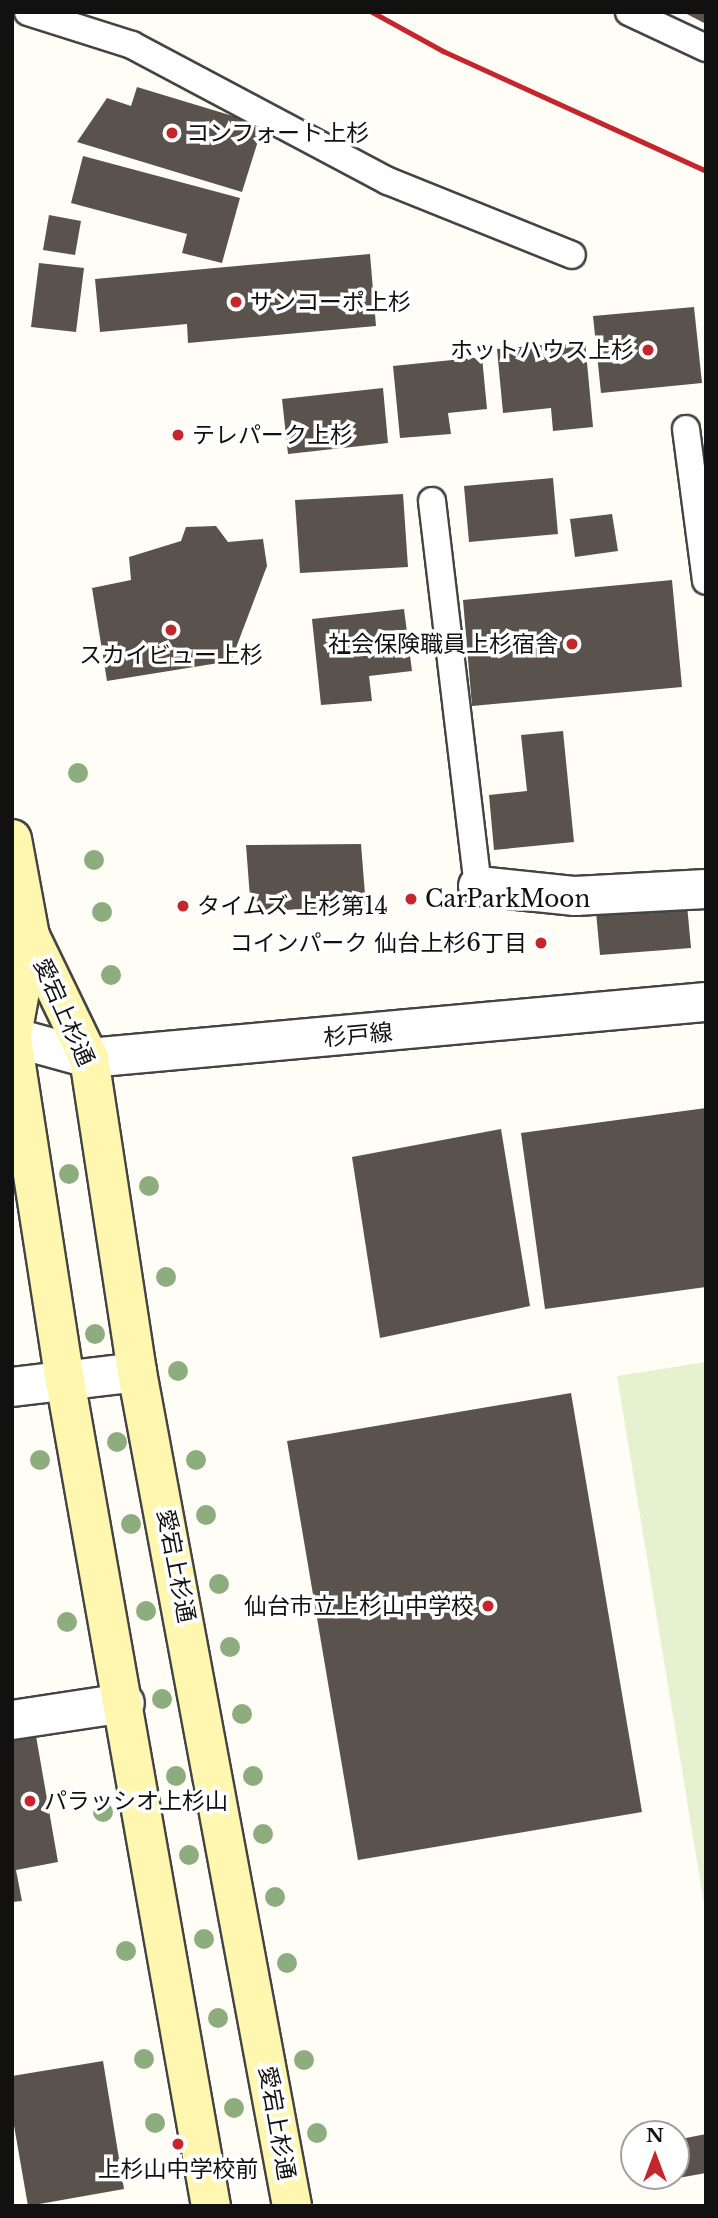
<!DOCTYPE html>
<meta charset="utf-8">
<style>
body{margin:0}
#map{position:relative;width:718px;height:2218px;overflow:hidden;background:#fffdf5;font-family:"Libre Baskerville","Noto Sans JP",serif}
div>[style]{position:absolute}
.pitch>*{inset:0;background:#e6f2cf}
.building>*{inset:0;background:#5a524d}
.roads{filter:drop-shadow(2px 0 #444) drop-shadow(-2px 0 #444) drop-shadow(0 2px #444) drop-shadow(0 -2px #444)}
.lane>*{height:26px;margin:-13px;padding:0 13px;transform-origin:13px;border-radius:13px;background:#fff}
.street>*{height:38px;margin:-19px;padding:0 19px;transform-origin:19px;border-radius:19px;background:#fff}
.secondary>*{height:38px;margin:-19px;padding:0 19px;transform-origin:19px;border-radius:19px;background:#fff6b0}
.rail>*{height:5px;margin:-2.5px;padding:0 2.5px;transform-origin:2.5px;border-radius:2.5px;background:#c4262e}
.trees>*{width:20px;height:20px;margin:-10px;border-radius:50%;background:#8dad7f}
.dots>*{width:19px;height:19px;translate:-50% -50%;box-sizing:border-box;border:4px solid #fff;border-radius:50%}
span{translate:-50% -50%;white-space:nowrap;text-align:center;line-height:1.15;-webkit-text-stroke:7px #fff;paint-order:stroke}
.poi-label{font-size:23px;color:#111}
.left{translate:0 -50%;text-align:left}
.right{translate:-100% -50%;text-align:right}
.street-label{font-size:23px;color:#111}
.frame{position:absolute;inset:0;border:14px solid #111;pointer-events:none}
.north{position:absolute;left:620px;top:2120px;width:70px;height:70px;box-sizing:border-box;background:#fff;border:2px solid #a0a0a0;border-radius:50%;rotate:0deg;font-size:19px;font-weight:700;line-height:28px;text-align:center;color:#111}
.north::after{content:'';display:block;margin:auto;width:24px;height:32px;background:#c4262e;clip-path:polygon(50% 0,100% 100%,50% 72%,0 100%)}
</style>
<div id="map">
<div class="pitch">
<div style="clip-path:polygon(706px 1362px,706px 1916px,617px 1376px)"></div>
</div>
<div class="building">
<div style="clip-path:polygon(683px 12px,706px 12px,706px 24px)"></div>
<div style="clip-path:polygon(137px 87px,263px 125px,242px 192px,77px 142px,107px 98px,131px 106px)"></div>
<div style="clip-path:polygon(83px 156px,240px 198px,222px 263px,182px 253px,187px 234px,71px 203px)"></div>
<div style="clip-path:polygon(49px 215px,81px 221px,75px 255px,43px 250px)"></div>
<div style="clip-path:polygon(370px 254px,376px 326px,188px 343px,187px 324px,100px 332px,95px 279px)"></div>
<div style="clip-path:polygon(39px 263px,84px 268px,76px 332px,31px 327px)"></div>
<div style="clip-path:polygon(694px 307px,702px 383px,601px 393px,593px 316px)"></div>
<div style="clip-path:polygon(585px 341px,593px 427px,553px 431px,551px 408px,503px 413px,497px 349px)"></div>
<div style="clip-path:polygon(482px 357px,487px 409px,448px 413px,451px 434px,400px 438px,393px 366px)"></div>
<div style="clip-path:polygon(383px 388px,388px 443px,288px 454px,282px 399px)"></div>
<div style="clip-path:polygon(553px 478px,558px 534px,469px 542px,464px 486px)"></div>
<div style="clip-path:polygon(403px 494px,408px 567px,300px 573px,295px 500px)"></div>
<div style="clip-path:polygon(612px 514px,618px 551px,575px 557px,570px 519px)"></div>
<div style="clip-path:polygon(216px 526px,228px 542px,263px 539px,267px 566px,231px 661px,107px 681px,92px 588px,131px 580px,129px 557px,181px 541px,186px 527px)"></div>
<div style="clip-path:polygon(672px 580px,682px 687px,472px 706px,463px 600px)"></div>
<div style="clip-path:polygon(404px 609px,412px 671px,369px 676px,372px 701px,321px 705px,312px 619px)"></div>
<div style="clip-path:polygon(563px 731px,574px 842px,494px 850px,489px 795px,527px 791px,521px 735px)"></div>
<div style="clip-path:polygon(361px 844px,366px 907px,251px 911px,246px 845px)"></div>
<div style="clip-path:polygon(687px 905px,691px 948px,600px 955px,596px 912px)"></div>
<div style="clip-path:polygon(706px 1108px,706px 1287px,545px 1309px,521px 1133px)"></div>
<div style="clip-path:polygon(501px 1129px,530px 1306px,380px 1338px,352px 1157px)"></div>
<div style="clip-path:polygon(571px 1393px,642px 1812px,358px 1860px,287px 1441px)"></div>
<div style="clip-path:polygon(36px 1736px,58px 1862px,16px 1870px,22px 1901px,12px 1902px,12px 1740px)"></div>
<div style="clip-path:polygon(103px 2061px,124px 2189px,28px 2206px,12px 2114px,12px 2076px)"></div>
<div style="clip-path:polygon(706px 2134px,706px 2173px,667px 2180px,666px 2176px,676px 2176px,676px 2140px)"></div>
</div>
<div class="roads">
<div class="lane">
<div style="left:28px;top:12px;width:109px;rotate:17.6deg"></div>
<div style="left:132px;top:45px;width:290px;rotate:28deg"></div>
<div style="left:388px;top:181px;width:198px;rotate:21.9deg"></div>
<div style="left:629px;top:12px;width:85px;rotate:25.1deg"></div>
<div style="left:686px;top:429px;width:153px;rotate:82.5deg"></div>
<div style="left:432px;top:501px;width:388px;rotate:83.2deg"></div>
</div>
<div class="street">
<div style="left:478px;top:886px;width:98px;rotate:5.9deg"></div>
<div style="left:575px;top:896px;width:131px;rotate:-3.1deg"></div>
<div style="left:12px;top:1037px;width:80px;rotate:15.3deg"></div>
<div style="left:89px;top:1058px;width:620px;rotate:-5.19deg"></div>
<div style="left:12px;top:1387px;width:126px;rotate:-6.8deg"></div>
<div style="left:12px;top:1720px;width:114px;rotate:-8.6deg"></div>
</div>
<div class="secondary">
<div style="left:12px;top:839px;width:99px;rotate:79.5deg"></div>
<div style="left:30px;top:936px;width:136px;rotate:64.2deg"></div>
<div style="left:89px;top:1058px;width:318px;rotate:81.3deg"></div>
<div style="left:137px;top:1372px;width:848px;rotate:79.47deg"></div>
<div style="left:12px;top:1035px;width:101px;rotate:-79.7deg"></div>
<div style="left:12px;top:1039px;width:345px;rotate:81.2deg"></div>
<div style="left:65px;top:1380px;width:839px;rotate:79.98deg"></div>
</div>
</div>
<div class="rail">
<div style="left:372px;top:12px;width:81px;rotate:28.8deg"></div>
<div style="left:443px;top:51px;width:289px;rotate:24.5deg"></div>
</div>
<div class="trees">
<div style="left:78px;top:773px"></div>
<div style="left:94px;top:860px"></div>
<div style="left:102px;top:912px"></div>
<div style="left:111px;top:975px"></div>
<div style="left:69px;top:1174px"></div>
<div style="left:149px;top:1186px"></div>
<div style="left:166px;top:1277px"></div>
<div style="left:95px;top:1334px"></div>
<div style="left:178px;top:1371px"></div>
<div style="left:117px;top:1442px"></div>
<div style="left:40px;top:1460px"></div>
<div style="left:196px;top:1460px"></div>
<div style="left:206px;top:1515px"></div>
<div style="left:131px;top:1524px"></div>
<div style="left:219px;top:1584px"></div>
<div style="left:146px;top:1611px"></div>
<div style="left:67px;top:1622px"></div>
<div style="left:230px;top:1647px"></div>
<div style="left:162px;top:1699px"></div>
<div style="left:242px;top:1714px"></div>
<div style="left:176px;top:1776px"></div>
<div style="left:253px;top:1776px"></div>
<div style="left:103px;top:1812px"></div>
<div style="left:263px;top:1834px"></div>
<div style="left:189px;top:1855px"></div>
<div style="left:275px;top:1897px"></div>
<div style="left:204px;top:1939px"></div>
<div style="left:126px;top:1951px"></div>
<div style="left:287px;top:1963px"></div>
<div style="left:218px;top:2018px"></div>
<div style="left:144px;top:2059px"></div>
<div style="left:304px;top:2060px"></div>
<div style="left:234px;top:2108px"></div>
<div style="left:155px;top:2123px"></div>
<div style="left:317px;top:2133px"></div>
</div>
<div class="dots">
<div style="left:172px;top:133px;background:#c4262e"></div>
<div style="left:236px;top:302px;background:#c4262e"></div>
<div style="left:648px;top:350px;background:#c4262e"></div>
<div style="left:178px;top:435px;background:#c4262e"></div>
<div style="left:171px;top:630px;background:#c4262e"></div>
<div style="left:572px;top:644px;background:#c4262e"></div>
<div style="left:411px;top:899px;background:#c4262e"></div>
<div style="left:183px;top:906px;background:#c4262e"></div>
<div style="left:541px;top:943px;background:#c4262e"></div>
<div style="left:488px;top:1606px;background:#c4262e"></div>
<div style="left:30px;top:1801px;background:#c4262e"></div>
<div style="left:178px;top:2144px;background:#c4262e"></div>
</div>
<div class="poi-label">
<span class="left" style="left:186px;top:133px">コンフォート上杉</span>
<span class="left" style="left:250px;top:302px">サンコーポ上杉</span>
<span class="right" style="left:634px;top:350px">ホットハウス上杉</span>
<span class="left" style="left:192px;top:435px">テレパーク上杉</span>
<span class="right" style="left:558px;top:644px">社会保険職員上杉宿舎</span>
<span style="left:171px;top:655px">スカイビュー上杉</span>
<span class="left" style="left:425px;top:899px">CarParkMoon</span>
<span class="left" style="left:197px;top:906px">タイムズ 上杉第14</span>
<span class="right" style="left:527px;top:943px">コインパーク 仙台上杉6丁目</span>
<span class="right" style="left:474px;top:1606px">仙台市立上杉山中学校</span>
<span class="left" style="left:44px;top:1801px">パラッシオ上杉山</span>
<span style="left:178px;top:2169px">上杉山中学校前</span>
</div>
<div class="street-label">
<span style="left:64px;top:1012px;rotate:66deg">愛宕上杉通</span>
<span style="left:358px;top:1035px;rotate:-5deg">杉戸線</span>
<span style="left:176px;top:1566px;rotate:79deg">愛宕上杉通</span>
<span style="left:277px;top:2123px;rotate:80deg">愛宕上杉通</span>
</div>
<div class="frame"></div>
<div class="north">N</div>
</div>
